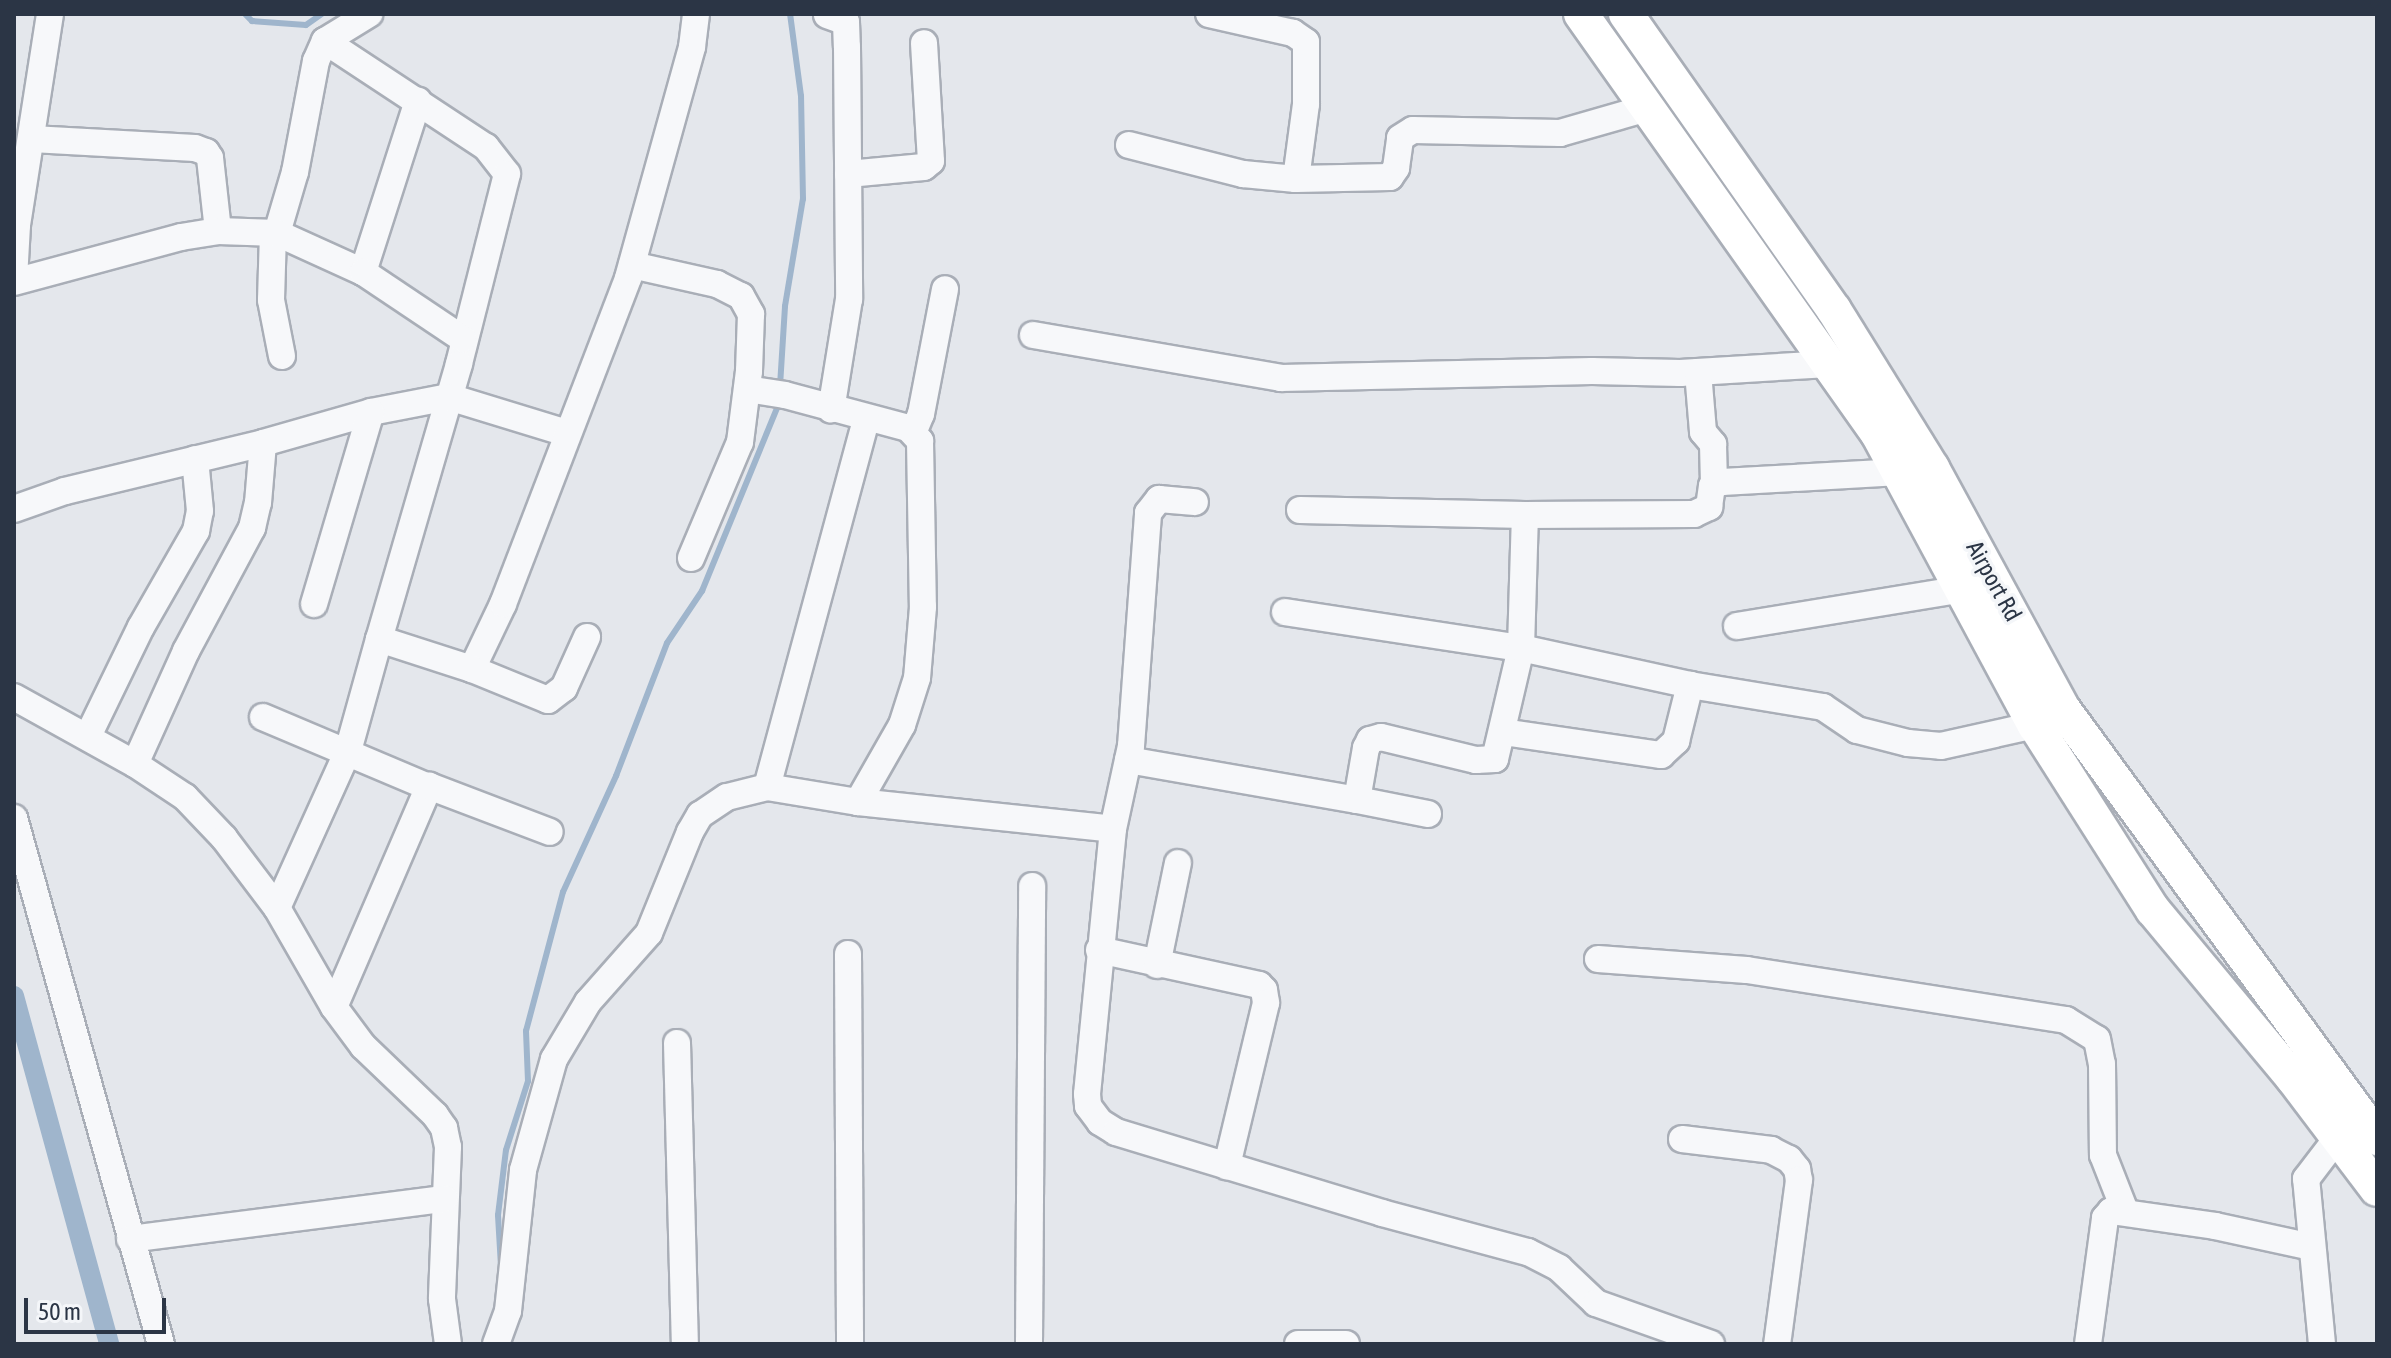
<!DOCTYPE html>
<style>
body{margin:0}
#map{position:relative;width:2391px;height:1358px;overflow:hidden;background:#e4e7ec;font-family:"Asap Condensed",sans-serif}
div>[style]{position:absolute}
.stream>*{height:6px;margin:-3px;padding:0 3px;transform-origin:3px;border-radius:3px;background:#9fb5cc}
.canal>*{height:20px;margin:-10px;padding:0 10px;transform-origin:10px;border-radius:10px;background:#9fb5cc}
.roads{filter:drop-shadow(2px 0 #a9aeb7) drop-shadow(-2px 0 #a9aeb7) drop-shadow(0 2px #a9aeb7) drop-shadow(0 -2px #a9aeb7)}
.minor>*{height:26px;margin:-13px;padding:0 13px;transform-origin:13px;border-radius:13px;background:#f7f8fa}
.major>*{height:34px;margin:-17px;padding:0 17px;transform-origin:17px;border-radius:17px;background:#fff}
span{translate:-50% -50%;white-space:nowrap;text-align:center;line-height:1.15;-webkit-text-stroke:7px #f4f6f9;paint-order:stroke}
.street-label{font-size:24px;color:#2b3545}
.frame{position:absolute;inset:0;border:16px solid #2b3545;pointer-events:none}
.scale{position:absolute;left:24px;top:1298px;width:142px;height:36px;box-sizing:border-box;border:4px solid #2b3545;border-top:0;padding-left:10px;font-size:24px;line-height:28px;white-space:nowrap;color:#2b3545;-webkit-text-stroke:6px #f4f6f9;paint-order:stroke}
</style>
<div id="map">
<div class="stream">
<div style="left:245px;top:14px;width:10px;rotate:45deg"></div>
<div style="left:252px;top:21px;width:54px;rotate:4.2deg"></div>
<div style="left:306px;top:25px;width:19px;rotate:-35deg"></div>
<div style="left:780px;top:386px;width:80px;rotate:-86.4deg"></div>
<div style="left:785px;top:306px;width:109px;rotate:-80.5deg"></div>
<div style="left:803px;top:199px;width:103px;rotate:-91.1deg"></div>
<div style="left:801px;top:96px;width:83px;rotate:-97.6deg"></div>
<div style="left:501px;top:1266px;width:51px;rotate:-93.4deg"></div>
<div style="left:498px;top:1215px;width:65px;rotate:-83deg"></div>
<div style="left:506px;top:1150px;width:72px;rotate:-72.3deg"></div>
<div style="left:528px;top:1081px;width:50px;rotate:-92.3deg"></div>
<div style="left:526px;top:1031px;width:144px;rotate:-75.1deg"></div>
<div style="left:563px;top:892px;width:128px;rotate:-65.4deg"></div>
<div style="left:616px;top:776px;width:142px;rotate:-69deg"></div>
<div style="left:667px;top:643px;width:63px;rotate:-56.1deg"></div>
<div style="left:702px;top:591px;width:205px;rotate:-67.7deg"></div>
</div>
<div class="canal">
<div style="left:14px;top:996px;width:361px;rotate:74.7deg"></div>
</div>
<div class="roads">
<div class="minor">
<div style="left:827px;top:15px;width:20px;rotate:20deg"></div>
<div style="left:846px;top:22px;width:25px;rotate:88deg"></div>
<div style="left:847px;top:47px;width:252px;rotate:89.5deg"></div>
<div style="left:849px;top:299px;width:112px;rotate:99.2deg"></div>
<div style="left:325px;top:41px;width:52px;rotate:-31.5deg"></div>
<div style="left:32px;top:139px;width:163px;rotate:3.2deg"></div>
<div style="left:195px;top:148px;width:12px;rotate:20deg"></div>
<div style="left:206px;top:152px;width:7px;rotate:56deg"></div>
<div style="left:210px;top:158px;width:73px;rotate:83.7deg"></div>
<div style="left:1129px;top:145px;width:118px;rotate:14.3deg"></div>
<div style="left:1243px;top:174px;width:53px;rotate:5.4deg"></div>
<div style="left:1296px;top:179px;width:76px;rotate:-82.4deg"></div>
<div style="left:1306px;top:104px;width:62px;rotate:-90deg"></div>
<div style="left:1306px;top:42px;width:16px;rotate:-145deg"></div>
<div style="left:1293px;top:33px;width:86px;rotate:-167.3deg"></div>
<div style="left:848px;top:174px;width:76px;rotate:-5.3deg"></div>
<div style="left:924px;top:167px;width:9px;rotate:-41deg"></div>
<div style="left:931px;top:161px;width:118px;rotate:-93.4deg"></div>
<div style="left:1296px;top:179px;width:94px;rotate:-1.2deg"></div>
<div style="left:1390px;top:177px;width:11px;rotate:-56deg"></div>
<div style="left:1396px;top:168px;width:30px;rotate:-82deg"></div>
<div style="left:1400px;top:138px;width:15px;rotate:-32deg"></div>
<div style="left:1413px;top:130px;width:147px;rotate:1.2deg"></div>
<div style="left:1560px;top:133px;width:91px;rotate:-16deg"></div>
<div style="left:273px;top:233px;width:67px;rotate:91.7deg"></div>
<div style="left:271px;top:300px;width:57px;rotate:78.9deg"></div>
<div style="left:277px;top:233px;width:64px;rotate:-73.6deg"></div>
<div style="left:295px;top:172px;width:113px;rotate:-79.3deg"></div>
<div style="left:316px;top:61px;width:22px;rotate:-66deg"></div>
<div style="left:325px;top:41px;width:193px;rotate:33.4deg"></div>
<div style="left:486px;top:147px;width:34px;rotate:52deg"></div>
<div style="left:507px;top:174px;width:196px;rotate:104.2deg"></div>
<div style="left:459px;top:364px;width:286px;rotate:106.2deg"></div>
<div style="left:632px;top:265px;width:87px;rotate:12.6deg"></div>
<div style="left:717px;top:284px;width:27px;rotate:27deg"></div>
<div style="left:741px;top:296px;width:21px;rotate:61deg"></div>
<div style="left:751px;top:314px;width:57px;rotate:92deg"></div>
<div style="left:749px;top:371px;width:72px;rotate:97.2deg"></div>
<div style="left:740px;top:442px;width:126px;rotate:112.9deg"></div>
<div style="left:363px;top:272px;width:180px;rotate:-72.2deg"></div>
<div style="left:14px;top:279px;width:54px;rotate:-86.8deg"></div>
<div style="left:17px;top:225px;width:214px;rotate:-81.1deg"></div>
<div style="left:14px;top:282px;width:173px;rotate:-15.1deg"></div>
<div style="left:181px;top:237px;width:37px;rotate:-9deg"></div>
<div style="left:218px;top:231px;width:59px;rotate:1.9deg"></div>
<div style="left:277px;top:233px;width:94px;rotate:24.4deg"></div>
<div style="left:363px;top:272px;width:120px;rotate:33.8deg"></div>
<div style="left:1033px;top:335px;width:252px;rotate:9.8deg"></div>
<div style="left:1281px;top:378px;width:311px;rotate:-1.3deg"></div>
<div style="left:1592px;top:371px;width:88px;rotate:1.3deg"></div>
<div style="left:1680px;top:373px;width:149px;rotate:-3.5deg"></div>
<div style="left:1698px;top:372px;width:60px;rotate:85.2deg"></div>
<div style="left:1703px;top:432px;width:16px;rotate:50deg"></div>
<div style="left:1713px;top:444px;width:41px;rotate:88.6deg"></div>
<div style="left:747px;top:389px;width:38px;rotate:9deg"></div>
<div style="left:785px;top:395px;width:127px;rotate:15deg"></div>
<div style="left:908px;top:428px;width:18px;rotate:47deg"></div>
<div style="left:920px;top:441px;width:166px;rotate:89deg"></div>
<div style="left:923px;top:607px;width:71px;rotate:94.8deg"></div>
<div style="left:917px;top:678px;width:49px;rotate:107.7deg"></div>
<div style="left:902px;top:725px;width:89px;rotate:119.7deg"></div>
<div style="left:914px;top:431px;width:18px;rotate:-68deg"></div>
<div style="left:921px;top:414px;width:127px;rotate:-79.1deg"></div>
<div style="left:14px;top:509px;width:54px;rotate:-19.4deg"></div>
<div style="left:65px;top:491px;width:204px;rotate:-13.6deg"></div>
<div style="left:263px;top:443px;width:112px;rotate:-16deg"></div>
<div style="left:371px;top:412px;width:79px;rotate:-10.9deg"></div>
<div style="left:449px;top:397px;width:123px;rotate:17deg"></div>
<div style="left:1300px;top:510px;width:225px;rotate:1.3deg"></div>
<div style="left:1525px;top:515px;width:169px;rotate:-0.3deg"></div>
<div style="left:1694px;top:514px;width:17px;rotate:-25deg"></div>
<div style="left:1709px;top:507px;width:21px;rotate:-82deg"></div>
<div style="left:1712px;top:486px;width:11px;rotate:-22deg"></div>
<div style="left:1722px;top:482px;width:178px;rotate:-3.2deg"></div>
<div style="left:314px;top:604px;width:200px;rotate:-73.5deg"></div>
<div style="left:1285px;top:612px;width:239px;rotate:8.7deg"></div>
<div style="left:1521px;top:648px;width:173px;rotate:12.3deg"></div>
<div style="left:1690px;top:685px;width:135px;rotate:9.4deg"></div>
<div style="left:1823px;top:707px;width:41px;rotate:34.1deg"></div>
<div style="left:1857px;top:730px;width:53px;rotate:14.3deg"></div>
<div style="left:1908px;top:743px;width:33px;rotate:5deg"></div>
<div style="left:1941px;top:746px;width:96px;rotate:-12.6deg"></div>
<div style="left:1737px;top:626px;width:228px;rotate:-9.3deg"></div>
<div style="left:472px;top:669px;width:72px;rotate:-64.5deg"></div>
<div style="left:503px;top:604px;width:349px;rotate:-69deg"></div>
<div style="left:628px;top:278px;width:240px;rotate:-74.5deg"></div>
<div style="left:692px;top:47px;width:33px;rotate:-83deg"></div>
<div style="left:14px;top:697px;width:138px;rotate:29deg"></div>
<div style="left:135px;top:764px;width:60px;rotate:33.4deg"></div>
<div style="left:185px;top:797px;width:57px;rotate:46.4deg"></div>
<div style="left:224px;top:838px;width:88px;rotate:52.9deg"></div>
<div style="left:277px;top:908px;width:114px;rotate:60.1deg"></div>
<div style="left:334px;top:1007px;width:49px;rotate:53.4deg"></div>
<div style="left:363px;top:1046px;width:100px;rotate:43.8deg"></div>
<div style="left:435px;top:1115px;width:16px;rotate:55deg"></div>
<div style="left:444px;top:1128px;width:19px;rotate:78deg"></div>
<div style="left:448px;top:1147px;width:152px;rotate:92.3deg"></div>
<div style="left:442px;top:1299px;width:45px;rotate:82.4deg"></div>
<div style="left:263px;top:717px;width:180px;rotate:22.9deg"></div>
<div style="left:1503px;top:732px;width:160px;rotate:8.3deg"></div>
<div style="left:1661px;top:755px;width:21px;rotate:-43deg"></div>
<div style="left:1676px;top:741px;width:58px;rotate:-76deg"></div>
<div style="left:88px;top:736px;width:121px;rotate:-64.1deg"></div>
<div style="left:141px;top:627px;width:111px;rotate:-60.2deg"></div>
<div style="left:196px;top:531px;width:20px;rotate:-79deg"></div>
<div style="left:200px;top:511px;width:52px;rotate:-95.5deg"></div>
<div style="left:1128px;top:760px;width:232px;rotate:9.9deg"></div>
<div style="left:135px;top:764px;width:124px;rotate:-65.7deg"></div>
<div style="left:186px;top:651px;width:140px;rotate:-61.8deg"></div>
<div style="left:252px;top:528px;width:26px;rotate:-77deg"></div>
<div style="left:258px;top:503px;width:60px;rotate:-85.2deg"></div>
<div style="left:767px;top:787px;width:381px;rotate:-74.9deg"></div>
<div style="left:1428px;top:814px;width:72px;rotate:-168.8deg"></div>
<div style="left:1357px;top:800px;width:53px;rotate:-80.2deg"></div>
<div style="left:1366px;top:748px;width:9px;rotate:-63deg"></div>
<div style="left:1370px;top:740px;width:11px;rotate:-15deg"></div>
<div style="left:1381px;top:737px;width:98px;rotate:13.6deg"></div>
<div style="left:1476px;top:760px;width:19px;rotate:-3deg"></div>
<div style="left:1495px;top:759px;width:114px;rotate:-76.8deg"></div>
<div style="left:1521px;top:648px;width:133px;rotate:-88.3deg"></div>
<div style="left:14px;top:818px;width:546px;rotate:74.39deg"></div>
<div style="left:1113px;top:829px;width:85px;rotate:-77.8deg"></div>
<div style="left:1131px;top:746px;width:234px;rotate:-85.8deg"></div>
<div style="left:1148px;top:513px;width:18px;rotate:-52deg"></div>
<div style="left:1159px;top:499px;width:36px;rotate:5deg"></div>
<div style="left:277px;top:908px;width:172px;rotate:-65.7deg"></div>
<div style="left:348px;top:751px;width:116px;rotate:-74.5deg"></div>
<div style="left:379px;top:639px;width:98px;rotate:17.9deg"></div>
<div style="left:472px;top:669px;width:82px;rotate:22.2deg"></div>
<div style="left:548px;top:700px;width:20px;rotate:-37deg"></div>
<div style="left:564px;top:688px;width:56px;rotate:-65.7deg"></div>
<div style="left:1099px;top:950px;width:164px;rotate:12.3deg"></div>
<div style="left:1259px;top:985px;width:7px;rotate:45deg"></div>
<div style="left:1264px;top:990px;width:13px;rotate:81deg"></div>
<div style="left:1266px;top:1003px;width:168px;rotate:103.5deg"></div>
<div style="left:848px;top:954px;width:390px;rotate:89.7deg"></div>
<div style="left:1598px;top:959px;width:149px;rotate:4.2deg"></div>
<div style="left:1747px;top:970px;width:323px;rotate:8.9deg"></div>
<div style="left:2066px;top:1020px;width:36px;rotate:32deg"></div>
<div style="left:2097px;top:1039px;width:25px;rotate:79deg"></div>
<div style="left:2102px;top:1064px;width:91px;rotate:89.4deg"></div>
<div style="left:2103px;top:1155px;width:60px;rotate:68.6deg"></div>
<div style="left:1157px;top:965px;width:104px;rotate:-78.4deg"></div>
<div style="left:334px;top:1007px;width:241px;rotate:-66.7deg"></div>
<div style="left:429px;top:786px;width:129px;rotate:20.8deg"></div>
<div style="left:677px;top:1043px;width:301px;rotate:88.5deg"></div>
<div style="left:1682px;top:1139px;width:90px;rotate:7deg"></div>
<div style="left:1771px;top:1150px;width:20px;rotate:27deg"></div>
<div style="left:1789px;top:1159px;width:13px;rotate:51deg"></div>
<div style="left:1797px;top:1169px;width:11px;rotate:80deg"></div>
<div style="left:1799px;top:1180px;width:165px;rotate:97.6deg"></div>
<div style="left:130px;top:1239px;width:317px;rotate:-7.3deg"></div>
<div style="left:496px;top:1344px;width:35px;rotate:-70deg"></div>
<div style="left:508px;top:1311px;width:142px;rotate:-83.9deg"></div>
<div style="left:523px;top:1170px;width:115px;rotate:-74.4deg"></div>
<div style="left:554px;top:1059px;width:66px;rotate:-59.2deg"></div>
<div style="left:588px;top:1002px;width:92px;rotate:-48.5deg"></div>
<div style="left:649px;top:933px;width:109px;rotate:-67.9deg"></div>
<div style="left:690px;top:832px;width:20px;rotate:-60deg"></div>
<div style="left:700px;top:815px;width:32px;rotate:-34deg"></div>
<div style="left:727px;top:797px;width:41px;rotate:-14deg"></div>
<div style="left:767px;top:787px;width:92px;rotate:9.4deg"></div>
<div style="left:858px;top:802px;width:256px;rotate:6deg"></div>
<div style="left:1113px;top:829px;width:266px;rotate:95.6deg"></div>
<div style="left:1087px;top:1094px;width:12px;rotate:85deg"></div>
<div style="left:1088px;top:1106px;width:20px;rotate:53deg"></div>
<div style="left:1100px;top:1122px;width:19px;rotate:32deg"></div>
<div style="left:1116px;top:1132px;width:278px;rotate:16.9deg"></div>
<div style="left:1382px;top:1213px;width:151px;rotate:15deg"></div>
<div style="left:1528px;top:1252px;width:35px;rotate:27deg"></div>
<div style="left:1559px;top:1268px;width:51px;rotate:43.4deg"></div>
<div style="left:1596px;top:1303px;width:122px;rotate:19.6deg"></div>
<div style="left:1029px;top:1344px;width:458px;rotate:-89.6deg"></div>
<div style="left:1298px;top:1344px;width:48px"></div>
<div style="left:2088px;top:1344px;width:127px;rotate:-82.3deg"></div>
<div style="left:2105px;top:1218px;width:9px;rotate:-49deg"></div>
<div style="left:2111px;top:1211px;width:105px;rotate:8.2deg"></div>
<div style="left:2215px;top:1226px;width:99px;rotate:12.2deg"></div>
<div style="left:2322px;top:1344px;width:166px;rotate:-95.5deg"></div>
<div style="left:2306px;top:1179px;width:53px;rotate:-52.7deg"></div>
</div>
<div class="major">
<div style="left:1581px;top:14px;width:514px;rotate:54.73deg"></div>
<div style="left:1878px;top:434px;width:331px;rotate:61.7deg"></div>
<div style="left:2035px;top:725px;width:219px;rotate:57.5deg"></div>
<div style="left:2153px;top:910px;width:219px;rotate:50.2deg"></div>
<div style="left:2293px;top:1078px;width:139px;rotate:52.9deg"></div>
<div style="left:1626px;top:14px;width:362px;rotate:54.9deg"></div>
<div style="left:1834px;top:310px;width:186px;rotate:58.2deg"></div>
<div style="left:1932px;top:468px;width:274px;rotate:61.5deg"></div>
<div style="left:2063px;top:709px;width:532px;rotate:53.8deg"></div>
</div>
</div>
<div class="street-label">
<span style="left:1994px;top:581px;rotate:61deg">Airport Rd</span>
</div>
<div class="frame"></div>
<div class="scale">50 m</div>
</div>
